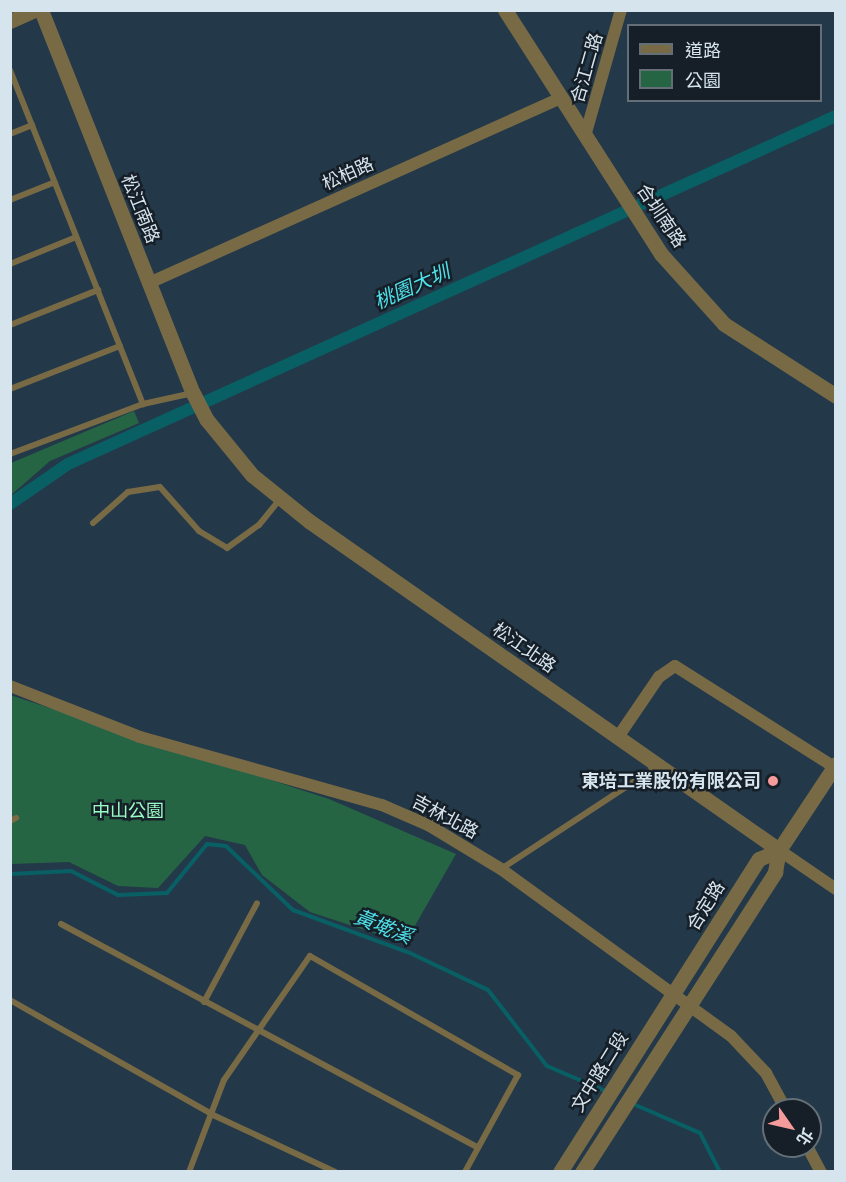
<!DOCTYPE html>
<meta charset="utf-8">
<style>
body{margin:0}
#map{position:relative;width:846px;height:1182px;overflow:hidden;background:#233949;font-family:Inter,"Noto Sans TC",sans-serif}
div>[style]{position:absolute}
.green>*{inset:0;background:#256544}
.stream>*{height:4px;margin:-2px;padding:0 2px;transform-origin:2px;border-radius:2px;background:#086065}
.canal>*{height:12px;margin:-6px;padding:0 6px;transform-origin:6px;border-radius:6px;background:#086065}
.service>*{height:6px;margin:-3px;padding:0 3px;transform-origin:3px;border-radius:3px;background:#796a46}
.minor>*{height:12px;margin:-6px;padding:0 6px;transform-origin:6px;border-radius:6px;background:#796a46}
.tertiary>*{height:15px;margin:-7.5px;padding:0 7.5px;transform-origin:7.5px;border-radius:7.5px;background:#796a46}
.dots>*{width:16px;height:16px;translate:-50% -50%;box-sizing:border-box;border:3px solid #161f27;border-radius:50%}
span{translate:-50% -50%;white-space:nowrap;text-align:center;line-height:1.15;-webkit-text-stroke:5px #161f27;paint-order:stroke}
.street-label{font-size:18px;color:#d6e4ee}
.poi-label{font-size:18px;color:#d6e4ee;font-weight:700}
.right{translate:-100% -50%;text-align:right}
.park-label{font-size:18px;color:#98fcc4}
.water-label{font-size:20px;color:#4ee1ea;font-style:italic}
.frame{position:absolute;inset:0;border:12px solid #d6e4ee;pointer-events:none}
.legend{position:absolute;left:627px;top:24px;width:195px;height:78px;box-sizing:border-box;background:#161f27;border:2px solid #636e77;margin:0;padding:8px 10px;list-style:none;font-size:18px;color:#d6e4ee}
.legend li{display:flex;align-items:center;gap:12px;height:30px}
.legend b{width:30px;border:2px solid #636e77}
.north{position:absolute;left:762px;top:1098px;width:60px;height:60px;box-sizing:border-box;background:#161f27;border:2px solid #636e77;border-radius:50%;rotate:124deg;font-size:16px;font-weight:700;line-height:24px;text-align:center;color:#d6e4ee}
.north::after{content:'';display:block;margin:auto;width:21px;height:27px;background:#f59b9c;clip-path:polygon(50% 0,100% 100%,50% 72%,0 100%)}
</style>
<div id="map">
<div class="green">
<div style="clip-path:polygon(134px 411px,139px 423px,50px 461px,11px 495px,11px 463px)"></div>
<div style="clip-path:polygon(10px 695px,329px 799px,456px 854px,405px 943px,310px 912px,262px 875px,245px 845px,205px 836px,158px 888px,118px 886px,69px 862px,11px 864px)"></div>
</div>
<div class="stream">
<div style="left:10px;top:874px;width:61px;rotate:-2.8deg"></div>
<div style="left:71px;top:871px;width:53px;rotate:27.1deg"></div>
<div style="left:118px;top:895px;width:49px;rotate:-2.3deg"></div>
<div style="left:167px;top:893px;width:63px;rotate:-50.8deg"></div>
<div style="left:207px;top:844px;width:19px;rotate:6deg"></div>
<div style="left:226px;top:846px;width:93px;rotate:43.7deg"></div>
<div style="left:293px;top:910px;width:125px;rotate:20.2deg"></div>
<div style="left:410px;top:953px;width:86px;rotate:25.4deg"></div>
<div style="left:488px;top:990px;width:96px;rotate:52.2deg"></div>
<div style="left:547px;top:1066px;width:63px;rotate:23.3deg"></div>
<div style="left:631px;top:1103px;width:75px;rotate:23.5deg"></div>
<div style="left:700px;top:1133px;width:44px;rotate:62.9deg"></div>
</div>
<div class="canal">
<div style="left:10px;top:504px;width:70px;rotate:-34.6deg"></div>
<div style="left:68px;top:464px;width:843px;rotate:-24.38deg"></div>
</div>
<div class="service">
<div style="left:10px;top:70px;width:360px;rotate:68.3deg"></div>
<div style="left:143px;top:404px;width:51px;rotate:-12.4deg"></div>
<div style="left:10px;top:134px;width:24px;rotate:-22deg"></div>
<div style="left:10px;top:200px;width:48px;rotate:-21.8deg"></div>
<div style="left:10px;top:264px;width:71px;rotate:-22.2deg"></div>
<div style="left:10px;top:325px;width:95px;rotate:-21.7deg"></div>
<div style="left:10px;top:389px;width:118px;rotate:-21.4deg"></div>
<div style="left:10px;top:454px;width:142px;rotate:-20.6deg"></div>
<div style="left:93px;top:523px;width:47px;rotate:-41.5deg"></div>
<div style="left:128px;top:492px;width:32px;rotate:-9deg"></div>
<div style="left:160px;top:487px;width:59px;rotate:48.4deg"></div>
<div style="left:199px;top:531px;width:33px;rotate:31deg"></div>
<div style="left:227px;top:548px;width:39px;rotate:-36deg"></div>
<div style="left:259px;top:525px;width:33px;rotate:-51deg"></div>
<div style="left:10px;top:821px;width:7px;rotate:-27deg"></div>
<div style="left:501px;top:869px;width:186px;rotate:-33.3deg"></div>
<div style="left:61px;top:924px;width:473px;rotate:28.2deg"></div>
<div style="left:10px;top:1000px;width:233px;rotate:29.5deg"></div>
<div style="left:213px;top:1115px;width:135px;rotate:25deg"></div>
<div style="left:204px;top:1002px;width:112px;rotate:-61.8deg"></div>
<div style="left:189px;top:1172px;width:98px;rotate:-69.2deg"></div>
<div style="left:224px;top:1080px;width:151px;rotate:-55.3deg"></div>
<div style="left:310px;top:956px;width:240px;rotate:29.8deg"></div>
<div style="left:518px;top:1075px;width:111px;rotate:118.7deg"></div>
</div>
<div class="minor">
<div style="left:585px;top:136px;width:131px;rotate:-74.1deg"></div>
<div style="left:149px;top:283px;width:452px;rotate:-24.2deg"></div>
<div style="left:10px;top:686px;width:140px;rotate:21.4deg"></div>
<div style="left:140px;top:737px;width:251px;rotate:15.7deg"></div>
<div style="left:382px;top:805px;width:52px;rotate:23.6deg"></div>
<div style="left:430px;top:826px;width:83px;rotate:31.2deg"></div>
<div style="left:501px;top:869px;width:284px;rotate:36deg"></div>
<div style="left:731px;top:1036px;width:51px;rotate:46.6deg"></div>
<div style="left:766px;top:1073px;width:42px;rotate:61.6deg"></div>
<div style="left:618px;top:737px;width:73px;rotate:-55.7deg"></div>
<div style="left:659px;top:677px;width:19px;rotate:-35deg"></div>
<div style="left:675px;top:666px;width:188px;rotate:32.4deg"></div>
<div style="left:779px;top:850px;width:69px;rotate:34.4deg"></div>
<div style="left:807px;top:1146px;width:30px;rotate:62deg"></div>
</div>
<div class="tertiary">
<div style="left:41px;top:10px;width:412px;rotate:68.4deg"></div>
<div style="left:193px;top:393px;width:30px;rotate:63deg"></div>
<div style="left:207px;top:420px;width:71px;rotate:50.7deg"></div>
<div style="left:252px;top:475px;width:73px;rotate:38.9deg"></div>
<div style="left:309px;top:521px;width:574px;rotate:34.99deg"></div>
<div style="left:505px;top:10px;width:290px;rotate:57.4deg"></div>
<div style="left:661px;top:254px;width:94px;rotate:48deg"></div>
<div style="left:724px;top:324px;width:133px;rotate:32.7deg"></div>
<div style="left:10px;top:21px;width:27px;rotate:-24deg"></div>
<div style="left:560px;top:1172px;width:371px;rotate:-57.6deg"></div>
<div style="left:759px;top:859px;width:22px;rotate:-24deg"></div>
<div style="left:582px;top:1172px;width:357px;rotate:-57.2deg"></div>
<div style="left:775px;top:872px;width:22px;rotate:-80deg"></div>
<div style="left:779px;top:850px;width:103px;rotate:-56.5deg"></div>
</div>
<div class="dots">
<div style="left:773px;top:781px;background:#f59b9c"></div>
</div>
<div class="street-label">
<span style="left:587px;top:68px;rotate:-74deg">合江二路</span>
<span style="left:348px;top:174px;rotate:-24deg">松柏路</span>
<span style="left:140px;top:209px;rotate:68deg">松江南路</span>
<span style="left:661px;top:216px;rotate:56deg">合圳南路</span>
<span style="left:524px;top:648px;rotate:35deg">松江北路</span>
<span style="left:445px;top:817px;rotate:28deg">吉林北路</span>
<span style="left:706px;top:906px;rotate:-58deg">合定路</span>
<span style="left:600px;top:1072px;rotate:-58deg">文中路二段</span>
</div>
<div class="poi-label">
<span class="right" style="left:761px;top:781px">東培工業股份有限公司</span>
</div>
<div class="park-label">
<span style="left:128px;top:811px">中山公園</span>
</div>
<div class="water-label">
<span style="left:412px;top:287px;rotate:-24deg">桃園大圳</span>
<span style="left:383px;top:927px;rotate:21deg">黃墘溪</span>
</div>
<div class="frame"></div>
<ul class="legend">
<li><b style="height:8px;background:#796a46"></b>道路</li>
<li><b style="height:16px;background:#256544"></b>公園</li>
</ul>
<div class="north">北</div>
</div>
